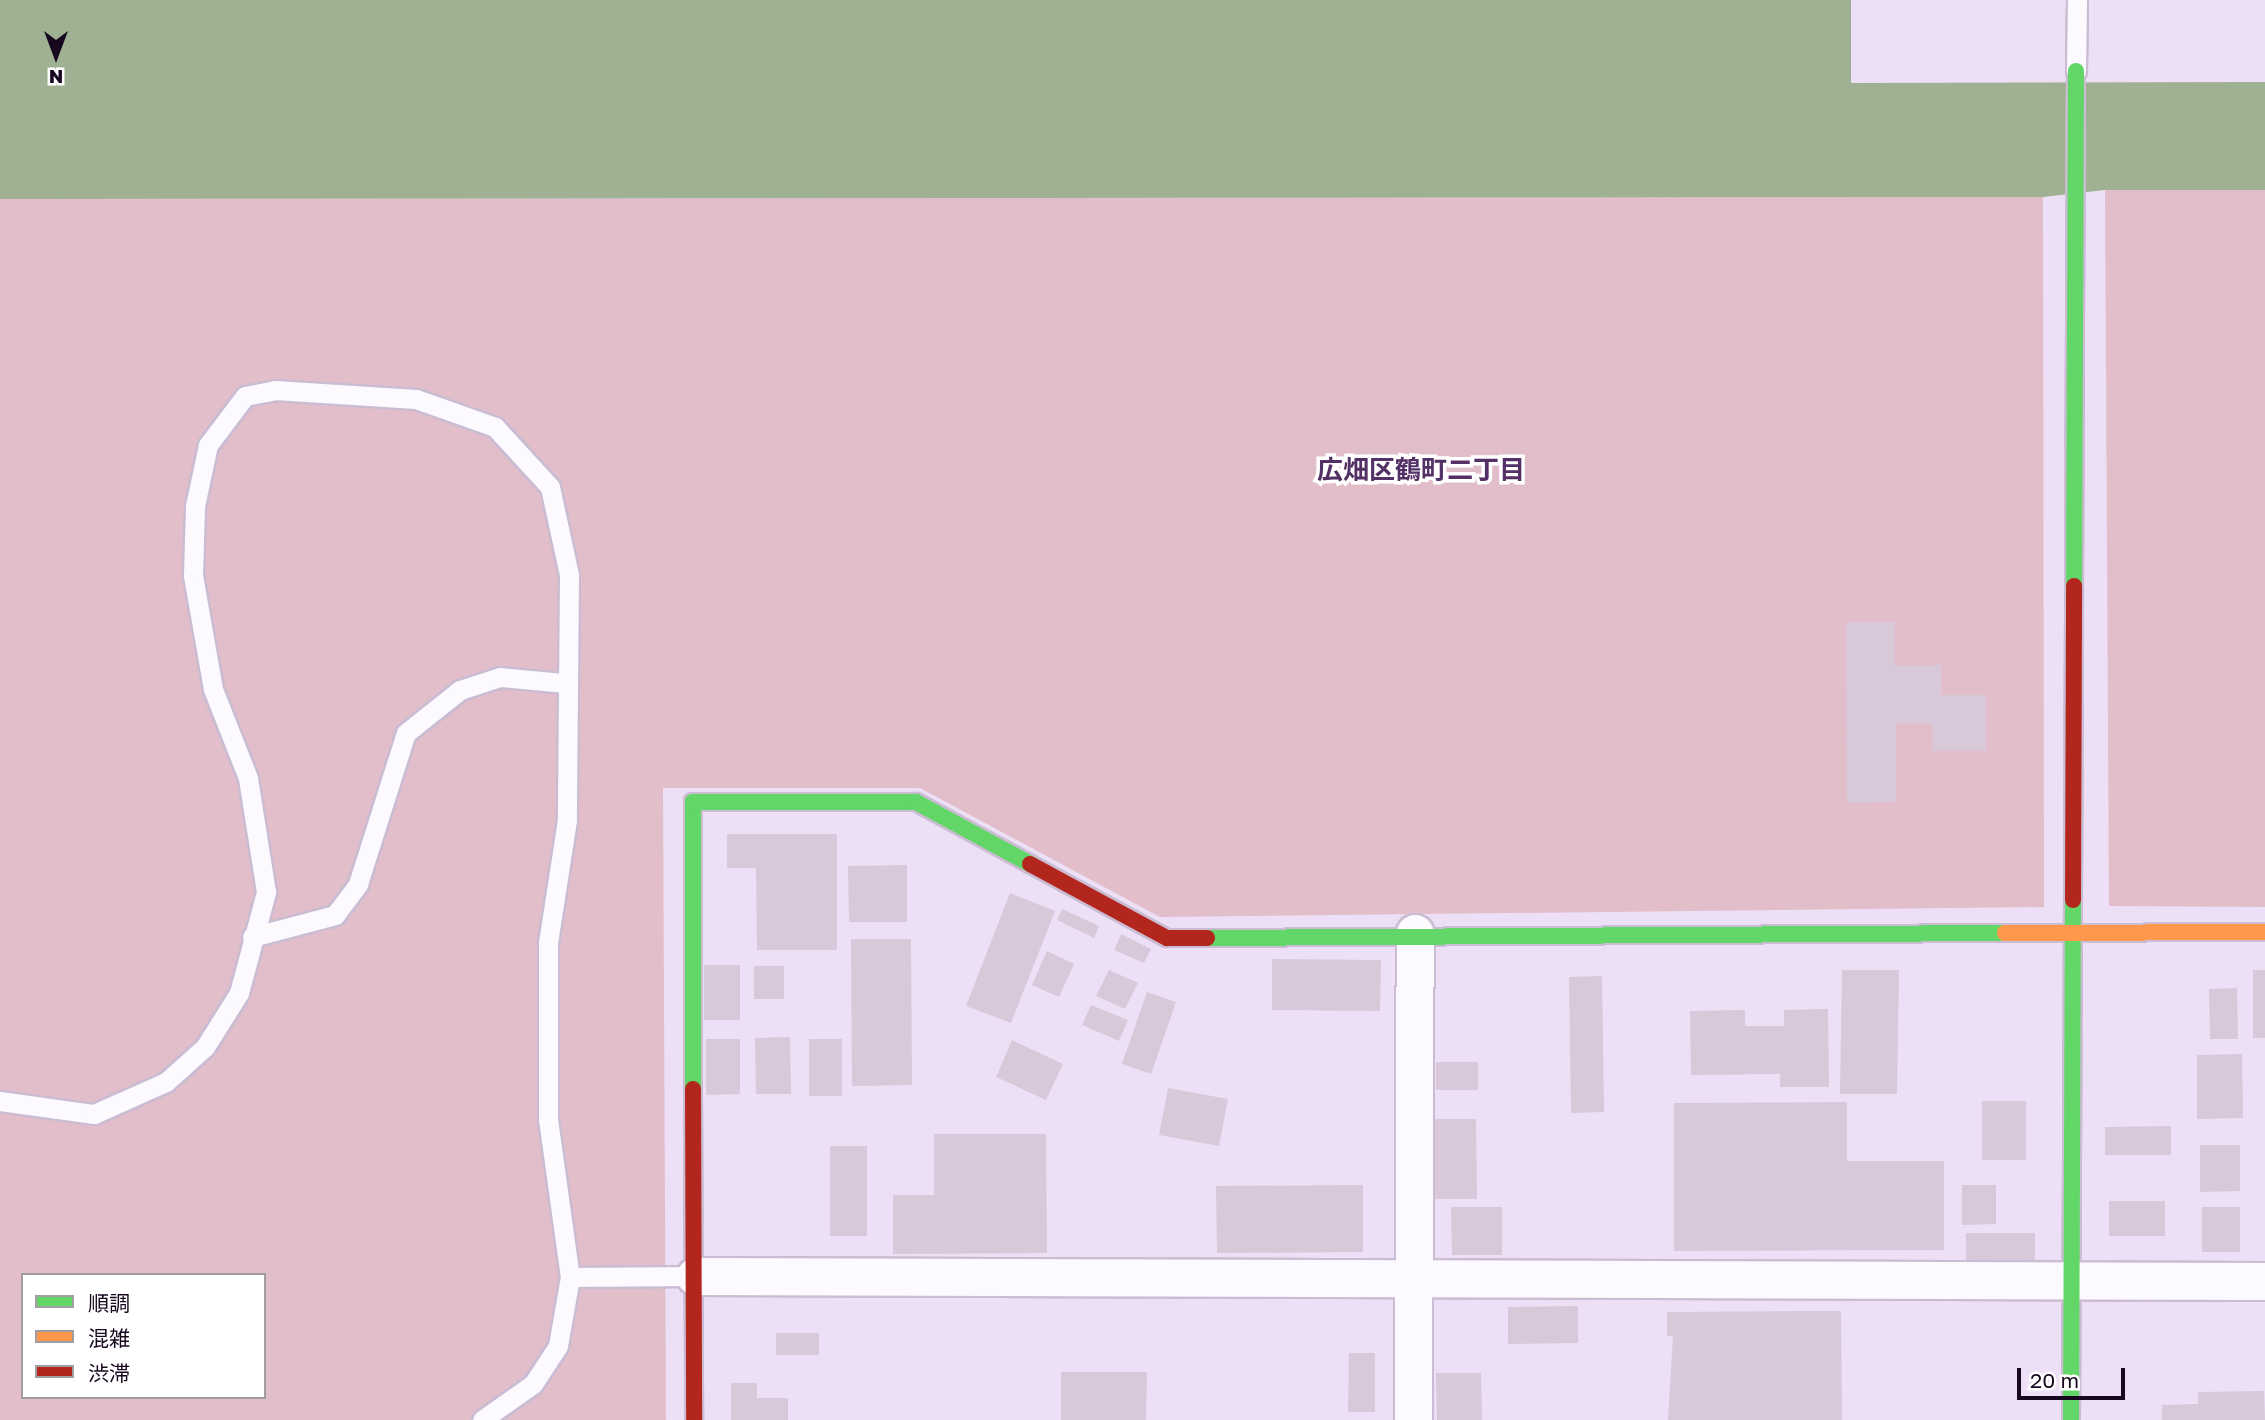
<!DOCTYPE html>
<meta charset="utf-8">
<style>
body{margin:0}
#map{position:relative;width:2265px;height:1420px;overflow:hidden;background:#eddff5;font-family:"Golos Text","Noto Sans JP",sans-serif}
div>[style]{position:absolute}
.green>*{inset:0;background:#e1beca}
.water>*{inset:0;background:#9fb192}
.building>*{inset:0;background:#d8c8da}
.roads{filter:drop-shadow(2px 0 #cabcd2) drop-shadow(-2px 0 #cabcd2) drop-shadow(0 2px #cabcd2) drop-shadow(0 -2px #cabcd2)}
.lane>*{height:19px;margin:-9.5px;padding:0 9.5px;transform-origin:9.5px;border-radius:9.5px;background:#fcfafe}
.street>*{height:37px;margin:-18.5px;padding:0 18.5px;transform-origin:18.5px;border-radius:18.5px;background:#fcfafe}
.fast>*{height:16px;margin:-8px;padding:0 8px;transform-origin:8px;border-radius:8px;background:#63d668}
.slow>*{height:16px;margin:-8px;padding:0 8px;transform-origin:8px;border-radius:8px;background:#ff974d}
.jam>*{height:16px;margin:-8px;padding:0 8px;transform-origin:8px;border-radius:8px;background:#b3261e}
span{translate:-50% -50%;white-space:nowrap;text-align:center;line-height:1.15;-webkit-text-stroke:7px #fff;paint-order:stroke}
.neighbourhood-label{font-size:26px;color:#533066;font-weight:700}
.legend{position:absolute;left:21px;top:1273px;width:245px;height:126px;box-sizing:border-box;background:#fff;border:2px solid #a29ca5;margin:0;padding:9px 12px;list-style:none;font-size:21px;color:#17081f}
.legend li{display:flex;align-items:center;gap:14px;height:35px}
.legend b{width:35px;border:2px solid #a29ca5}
.north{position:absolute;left:21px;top:21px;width:70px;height:70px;-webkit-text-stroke:5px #fff;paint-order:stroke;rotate:180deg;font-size:19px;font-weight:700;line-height:28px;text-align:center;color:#17081f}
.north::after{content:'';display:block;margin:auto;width:24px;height:32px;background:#17081f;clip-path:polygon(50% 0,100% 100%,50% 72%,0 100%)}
.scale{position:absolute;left:2017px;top:1368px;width:108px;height:32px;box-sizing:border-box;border:4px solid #17081f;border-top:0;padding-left:9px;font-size:21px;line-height:24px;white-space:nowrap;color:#17081f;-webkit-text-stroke:5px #fff;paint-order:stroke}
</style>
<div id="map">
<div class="green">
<div style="clip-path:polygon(2105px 190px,2265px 190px,2265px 907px,2109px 906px)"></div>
<div style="clip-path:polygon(evenodd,2043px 197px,2044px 907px,1160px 917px,920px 788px,663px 788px,666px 1420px,0 1420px,0 199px,2043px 197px,23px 1275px,264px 1275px,264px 1397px,23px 1397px,23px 1275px)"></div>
</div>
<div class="water">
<div style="clip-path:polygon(0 0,1851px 0,1851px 83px,2265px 82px,2265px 190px,2105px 190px,2043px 197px,0 199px)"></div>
</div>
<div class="building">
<div style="clip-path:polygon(1846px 622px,1895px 622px,1895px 666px,1941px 665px,1941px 695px,1986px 695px,1986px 751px,1932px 751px,1932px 724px,1896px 724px,1896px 802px,1847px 803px)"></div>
<div style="clip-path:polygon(727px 834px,837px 834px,837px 950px,757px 950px,756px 868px,727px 868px)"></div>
<div style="clip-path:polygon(907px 865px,907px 922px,849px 922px,848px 866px)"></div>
<div style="clip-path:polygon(1010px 893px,1055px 911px,1011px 1023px,966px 1006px)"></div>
<div style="clip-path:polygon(1062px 909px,1099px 926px,1094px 938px,1057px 920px)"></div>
<div style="clip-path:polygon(1121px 934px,1151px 949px,1144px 963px,1114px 950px)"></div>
<div style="clip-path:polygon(851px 939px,911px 939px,912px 1085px,852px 1086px)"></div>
<div style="clip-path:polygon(1047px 951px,1074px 964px,1059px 997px,1032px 985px)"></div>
<div style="clip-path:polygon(1272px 959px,1381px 960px,1380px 1011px,1272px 1010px)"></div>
<div style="clip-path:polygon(704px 965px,740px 965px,740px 1020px,704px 1020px)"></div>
<div style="clip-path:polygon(754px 966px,784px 966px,784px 999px,754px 999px)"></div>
<div style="clip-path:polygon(1109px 970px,1138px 983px,1125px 1009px,1096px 996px)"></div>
<div style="clip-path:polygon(1842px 970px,1899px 970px,1897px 1094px,1840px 1094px)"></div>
<div style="clip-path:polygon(2253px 970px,2265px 970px,2265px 1038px,2253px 1038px)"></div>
<div style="clip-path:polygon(1602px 976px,1604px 1112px,1571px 1113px,1569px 977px)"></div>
<div style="clip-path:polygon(2237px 988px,2238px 1039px,2210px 1039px,2209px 989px)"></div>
<div style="clip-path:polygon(1147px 992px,1176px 1002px,1151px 1074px,1122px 1064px)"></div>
<div style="clip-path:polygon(1091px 1005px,1128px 1020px,1119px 1041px,1082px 1025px)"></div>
<div style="clip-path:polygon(1828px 1009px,1829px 1087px,1780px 1087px,1780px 1074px,1691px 1075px,1690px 1011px,1745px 1010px,1745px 1026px,1784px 1026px,1784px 1010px)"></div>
<div style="clip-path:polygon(790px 1037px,791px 1094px,756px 1094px,755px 1038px)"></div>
<div style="clip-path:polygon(706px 1039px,740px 1039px,740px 1094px,706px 1095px)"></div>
<div style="clip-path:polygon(809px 1039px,842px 1039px,842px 1096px,809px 1096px)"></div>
<div style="clip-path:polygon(1012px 1040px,1063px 1064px,1046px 1100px,996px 1077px)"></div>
<div style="clip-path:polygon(2242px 1054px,2243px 1118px,2197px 1119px,2197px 1055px)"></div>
<div style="clip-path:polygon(1436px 1062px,1478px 1062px,1478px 1090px,1436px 1090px)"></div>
<div style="clip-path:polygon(1168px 1088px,1228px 1099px,1219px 1146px,1159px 1135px)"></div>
<div style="clip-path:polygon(1982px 1101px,2026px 1101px,2026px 1160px,1982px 1160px)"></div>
<div style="clip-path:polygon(1847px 1102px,1847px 1161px,1944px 1161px,1944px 1250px,1674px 1251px,1674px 1103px)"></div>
<div style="clip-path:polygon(1429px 1119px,1476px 1119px,1477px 1199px,1430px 1199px)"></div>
<div style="clip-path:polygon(2171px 1126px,2171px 1155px,2105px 1155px,2105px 1127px)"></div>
<div style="clip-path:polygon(934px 1134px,1046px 1134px,1047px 1253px,893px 1254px,893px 1195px,934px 1195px)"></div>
<div style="clip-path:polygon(2200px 1145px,2240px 1145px,2240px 1191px,2200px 1192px)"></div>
<div style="clip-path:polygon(830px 1146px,867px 1146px,867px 1236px,830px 1236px)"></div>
<div style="clip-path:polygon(1363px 1185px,1363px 1252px,1217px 1253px,1216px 1186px)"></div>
<div style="clip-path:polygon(1962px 1185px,1996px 1185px,1996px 1224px,1962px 1225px)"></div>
<div style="clip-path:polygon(2109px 1201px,2165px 1201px,2165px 1236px,2109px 1236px)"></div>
<div style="clip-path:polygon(1451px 1207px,1502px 1207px,1502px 1255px,1452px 1255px)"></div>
<div style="clip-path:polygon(2202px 1207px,2240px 1207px,2240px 1252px,2202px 1252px)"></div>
<div style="clip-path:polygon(1966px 1233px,2035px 1233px,2035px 1260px,1966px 1260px)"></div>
<div style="clip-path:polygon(1578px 1306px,1578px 1343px,1508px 1344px,1508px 1307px)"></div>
<div style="clip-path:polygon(1801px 1311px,1841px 1311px,1842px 1420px,1668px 1420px,1673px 1336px,1667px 1336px,1667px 1312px)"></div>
<div style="clip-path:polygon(776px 1333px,819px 1333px,819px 1355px,776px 1355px)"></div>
<div style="clip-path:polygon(1349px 1353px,1375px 1353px,1375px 1412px,1348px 1412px)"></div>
<div style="clip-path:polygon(1061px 1372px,1147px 1372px,1146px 1420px,1061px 1420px)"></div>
<div style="clip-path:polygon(1436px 1373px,1481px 1373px,1482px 1420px,1437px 1420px)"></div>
<div style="clip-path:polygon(731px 1383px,757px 1383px,757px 1398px,788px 1398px,788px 1420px,731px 1420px)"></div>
<div style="clip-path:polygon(2264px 1391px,2265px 1420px,2162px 1420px,2162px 1405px,2198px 1404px,2198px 1392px)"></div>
</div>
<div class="roads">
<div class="lane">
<div style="left:2076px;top:71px;width:71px;rotate:-89.2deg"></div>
<div style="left:252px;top:937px;width:86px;rotate:-14.8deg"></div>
<div style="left:335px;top:915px;width:39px;rotate:-53deg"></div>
<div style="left:358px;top:884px;width:158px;rotate:-72.4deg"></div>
<div style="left:406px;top:733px;width:69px;rotate:-38.5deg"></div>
<div style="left:460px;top:690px;width:42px;rotate:-18deg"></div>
<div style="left:500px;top:677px;width:64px;rotate:5.4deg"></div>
<div style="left:0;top:1101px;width:95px;rotate:7.9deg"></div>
<div style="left:94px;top:1114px;width:79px;rotate:-24deg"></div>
<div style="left:166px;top:1082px;width:52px;rotate:-41.9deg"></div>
<div style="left:205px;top:1047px;width:64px;rotate:-57.8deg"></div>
<div style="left:239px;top:993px;width:105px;rotate:-75deg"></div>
<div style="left:266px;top:892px;width:115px;rotate:-99deg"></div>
<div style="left:248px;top:778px;width:96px;rotate:-111.5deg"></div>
<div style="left:213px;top:689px;width:116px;rotate:-100deg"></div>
<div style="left:193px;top:575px;width:69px;rotate:-88.3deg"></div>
<div style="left:195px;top:506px;width:62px;rotate:-78deg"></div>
<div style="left:208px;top:445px;width:61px;rotate:-52.9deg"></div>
<div style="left:245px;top:396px;width:31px;rotate:-11deg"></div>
<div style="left:275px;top:390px;width:141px;rotate:3.7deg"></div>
<div style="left:416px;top:399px;width:84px;rotate:19.5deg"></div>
<div style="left:495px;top:427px;width:81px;rotate:47.5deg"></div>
<div style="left:550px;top:487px;width:90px;rotate:77.8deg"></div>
<div style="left:569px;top:575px;width:245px;rotate:90.5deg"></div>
<div style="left:567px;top:820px;width:124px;rotate:98.8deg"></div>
<div style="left:548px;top:943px;width:176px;rotate:90deg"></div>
<div style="left:548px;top:1119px;width:160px;rotate:82.1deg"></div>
<div style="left:570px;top:1277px;width:70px;rotate:99.9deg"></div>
<div style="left:558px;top:1346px;width:45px;rotate:123.3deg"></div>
<div style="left:533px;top:1384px;width:62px;rotate:144.8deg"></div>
<div style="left:570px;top:1277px;width:125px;rotate:-0.5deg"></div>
</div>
<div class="street">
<div style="left:695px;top:1276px;width:1570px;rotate:0.18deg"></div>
<div style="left:1413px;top:1420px;width:487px;rotate:-89.8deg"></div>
</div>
<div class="fast">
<div style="left:2074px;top:586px;width:515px;rotate:-89.78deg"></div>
<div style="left:1207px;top:938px;width:798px;rotate:-0.36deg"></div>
<div style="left:693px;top:1089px;width:287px;rotate:-90deg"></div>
<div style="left:693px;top:802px;width:223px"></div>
<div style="left:916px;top:802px;width:130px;rotate:28.5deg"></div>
<div style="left:2071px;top:1420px;width:520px;rotate:-89.78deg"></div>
</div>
<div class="slow">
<div style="left:2005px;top:933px;width:260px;rotate:-0.2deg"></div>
</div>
<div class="jam">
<div style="left:1030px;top:864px;width:156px;rotate:28.4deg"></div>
<div style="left:1167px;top:938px;width:40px"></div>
<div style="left:2073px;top:900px;width:314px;rotate:-89.8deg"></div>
<div style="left:693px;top:1089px;width:331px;rotate:89.8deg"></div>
</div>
</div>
<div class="neighbourhood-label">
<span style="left:1421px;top:470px">広畑区鶴町二丁目</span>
</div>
<ul class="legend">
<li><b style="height:9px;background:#63d668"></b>順調</li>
<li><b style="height:9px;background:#ff974d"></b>混雑</li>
<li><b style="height:9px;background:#b3261e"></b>渋滞</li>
</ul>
<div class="north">N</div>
<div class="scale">20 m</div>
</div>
